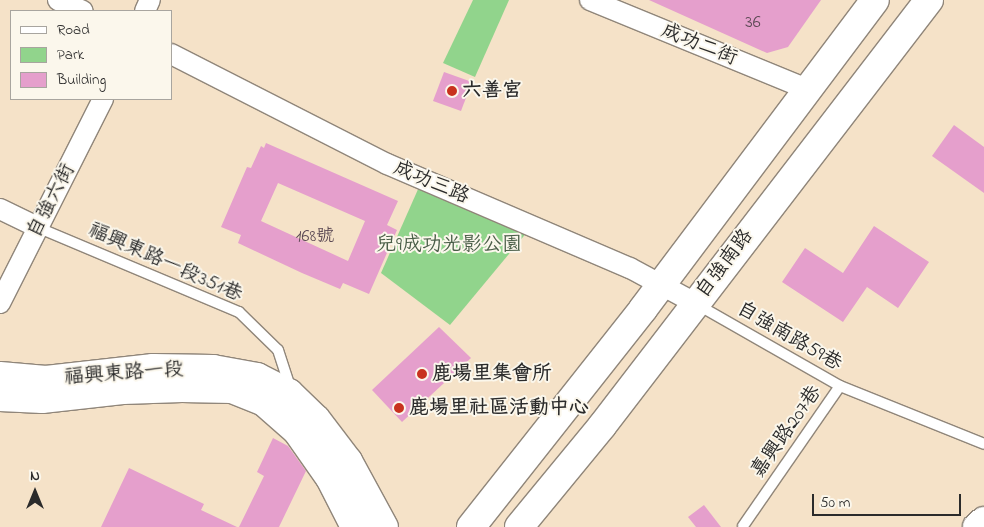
<!DOCTYPE html>
<meta charset="utf-8">
<style>
body{margin:0}
#map{position:relative;width:984px;height:527px;overflow:hidden;background:#f5e2c8;font-family:"Indie Flower","LXGW WenKai TC",sans-serif}
div>[style]{position:absolute}
.green>*{inset:0;background:#91d48c}
.building>*{inset:0;background:#e59fcc}
.roads{filter:drop-shadow(1px 0 #90867a) drop-shadow(-1px 0 #90867a) drop-shadow(0 1px #90867a) drop-shadow(0 -1px #90867a)}
.lane>*{height:10px;margin:-5px;padding:0 5px;transform-origin:5px;border-radius:5px;background:#fff}
.street>*{height:20px;margin:-10px;padding:0 10px;transform-origin:10px;border-radius:10px;background:#fff}
.secondary>*{height:28px;margin:-14px;padding:0 14px;transform-origin:14px;border-radius:14px;background:#fff}
.dots>*{width:14px;height:14px;translate:-50% -50%;box-sizing:border-box;border:2px solid #fbf7ec;border-radius:50%}
span{translate:-50% -50%;white-space:nowrap;text-align:center;line-height:1.15;-webkit-text-stroke:4px #fbf7ec;paint-order:stroke}
.number-label{font-size:18px;color:#5a4853}
.number-label span{-webkit-text-stroke-width:0}
.street-label{font-size:20px;color:#2b2b2b}
.poi-label{font-size:20px;color:#2b2b2b;font-weight:700}
.left{translate:0 -50%;text-align:left}
.park-label{font-size:20px;color:#4a5e48}
.legend{position:absolute;left:10px;top:10px;width:162px;height:90px;box-sizing:border-box;background:#fbf7ec;border:1px solid #a8a59f;margin:0;padding:6px 9px;list-style:none;font-size:15px;color:#2b2b2b}
.legend li{display:flex;align-items:center;gap:10px;height:25px}
.legend b{width:25px;border:1px solid #a8a59f}
.north{position:absolute;left:10px;top:467px;width:50px;height:50px;-webkit-text-stroke:4px #fbf7ec;paint-order:stroke;rotate:0deg;font-size:14px;font-weight:700;line-height:20px;text-align:center;color:#2b2b2b}
.north::after{content:'';display:block;margin:auto;width:18px;height:22px;background:#2b2b2b;clip-path:polygon(50% 0,100% 100%,50% 72%,0 100%)}
.scale{position:absolute;left:812px;top:494px;width:149px;height:22px;box-sizing:border-box;border:2px solid #2b2b2b;border-top:0;padding-left:6px;font-size:15px;line-height:18px;white-space:nowrap;color:#2b2b2b;-webkit-text-stroke:4px #fbf7ec;paint-order:stroke}
</style>
<div id="map">
<div class="green">
<div style="clip-path:polygon(473px 0,509px 0,475px 77px,443px 63px)"></div>
<div style="clip-path:polygon(423px 178px,533px 225px,450px 325px,381px 273px)"></div>
</div>
<div class="building">
<div style="clip-path:polygon(649px 0,821px 0,788px 47px,767px 53px)"></div>
<div style="clip-path:polygon(444px 72px,472px 82px,461px 111px,433px 101px)"></div>
<div style="clip-path:polygon(954px 125px,984px 147px,984px 193px,932px 156px)"></div>
<div style="clip-path:polygon(evenodd,266px 143px,398px 201px,387px 225px,397px 230px,369px 294px,343px 283px,340px 289px,302px 273px,238px 243px,241px 235px,221px 227px,247px 167px,251px 168px,261px 146px,264px 148px,266px 143px,278px 183px,365px 221px,348px 261px,261px 221px,278px 183px)"></div>
<div style="clip-path:polygon(874px 226px,929px 262px,898px 308px,867px 287px,843px 322px,782px 282px,805px 248px,843px 273px)"></div>
<div style="clip-path:polygon(439px 327px,471px 358px,402px 422px,372px 390px)"></div>
<div style="clip-path:polygon(273px 438px,288px 446px,306px 471px,279px 527px,239px 527px,264px 476px,257px 472px)"></div>
<div style="clip-path:polygon(129px 468px,204px 504px,201px 510px,237px 527px,101px 527px)"></div>
<div style="clip-path:polygon(704px 505px,721px 527px,696px 527px,688px 517px)"></div>
</div>
<div class="roads">
<div class="lane">
<div style="left:39px;top:228px;width:217px;rotate:22.8deg"></div>
<div style="left:239px;top:312px;width:54px;rotate:44.3deg"></div>
<div style="left:278px;top:350px;width:40px;rotate:72deg"></div>
<div style="left:698px;top:305px;width:163px;rotate:29.7deg"></div>
<div style="left:840px;top:386px;width:155px;rotate:21.9deg"></div>
<div style="left:743px;top:526px;width:170px;rotate:-55.3deg"></div>
</div>
<div class="street">
<div style="left:58px;top:0;width:27px;rotate:24deg"></div>
<div style="left:590px;top:0;width:235px;rotate:22.3deg"></div>
<div style="left:145px;top:11px;width:12px;rotate:-66deg"></div>
<div style="left:171px;top:54px;width:242px;rotate:27deg"></div>
<div style="left:387px;top:164px;width:264px;rotate:23.2deg"></div>
<div style="left:630px;top:268px;width:74px;rotate:28.3deg"></div>
<div style="left:0;top:209px;width:43px;rotate:26deg"></div>
<div style="left:0;top:303px;width:229px;rotate:-63.2deg"></div>
</div>
<div class="secondary">
<div style="left:0;top:376px;width:46px;rotate:5deg"></div>
<div style="left:46px;top:380px;width:108px;rotate:-6.4deg"></div>
<div style="left:153px;top:368px;width:60px;rotate:1deg"></div>
<div style="left:213px;top:369px;width:45px;rotate:10.3deg"></div>
<div style="left:257px;top:377px;width:36px;rotate:27deg"></div>
<div style="left:289px;top:393px;width:37px;rotate:44deg"></div>
<div style="left:316px;top:419px;width:53px;rotate:52.7deg"></div>
<div style="left:348px;top:461px;width:75px;rotate:61.4deg"></div>
<div style="left:0;top:397px;width:42px;rotate:2.7deg"></div>
<div style="left:42px;top:399px;width:81px;rotate:-6.3deg"></div>
<div style="left:123px;top:390px;width:59px;rotate:-1.9deg"></div>
<div style="left:182px;top:388px;width:50px;rotate:1.1deg"></div>
<div style="left:232px;top:389px;width:35px;rotate:22deg"></div>
<div style="left:264px;top:402px;width:44px;rotate:41.3deg"></div>
<div style="left:297px;top:431px;width:57px;rotate:54.9deg"></div>
<div style="left:330px;top:478px;width:55px;rotate:63deg"></div>
<div style="left:471px;top:527px;width:278px;rotate:-51.7deg"></div>
<div style="left:643px;top:309px;width:386px;rotate:-53.1deg"></div>
<div style="left:519px;top:527px;width:131px;rotate:-50.6deg"></div>
<div style="left:602px;top:426px;width:537px;rotate:-52.49deg"></div>
<div style="left:977px;top:527px;width:9px;rotate:-41deg"></div>
</div>
</div>
<div class="dots">
<div style="left:452px;top:91px;background:#c8321e"></div>
<div style="left:422px;top:374px;background:#c8321e"></div>
<div style="left:399px;top:408px;background:#c8321e"></div>
</div>
<div class="number-label">
<span style="left:753px;top:23px">36</span>
<span style="left:315px;top:237px">168號</span>
</div>
<div class="street-label">
<span style="left:699px;top:45px;rotate:22deg">成功二街</span>
<span style="left:431px;top:183px;rotate:23deg">成功三路</span>
<span style="left:52px;top:201px;rotate:-63deg">自強六街</span>
<span style="left:165px;top:263px;rotate:24deg">福興東路一段351巷</span>
<span style="left:725px;top:264px;rotate:-53deg">自強南路</span>
<span style="left:789px;top:337px;rotate:30deg">自強南路59巷</span>
<span style="left:124px;top:374px;rotate:-4deg">福興東路一段</span>
<span style="left:787px;top:432px;rotate:-55deg">嘉興路207巷</span>
</div>
<div class="poi-label">
<span class="left" style="left:462px;top:91px">六善宮</span>
<span class="left" style="left:432px;top:374px">鹿場里集會所</span>
<span class="left" style="left:409px;top:408px">鹿場里社區活動中心</span>
</div>
<div class="park-label">
<span style="left:449px;top:245px">兒9成功光影公園</span>
</div>
<ul class="legend">
<li><b style="height:6px;background:#fff"></b>Road</li>
<li><b style="height:14px;background:#91d48c"></b>Park</li>
<li><b style="height:14px;background:#e59fcc"></b>Building</li>
</ul>
<div class="north">N</div>
<div class="scale">50 m</div>
</div>
